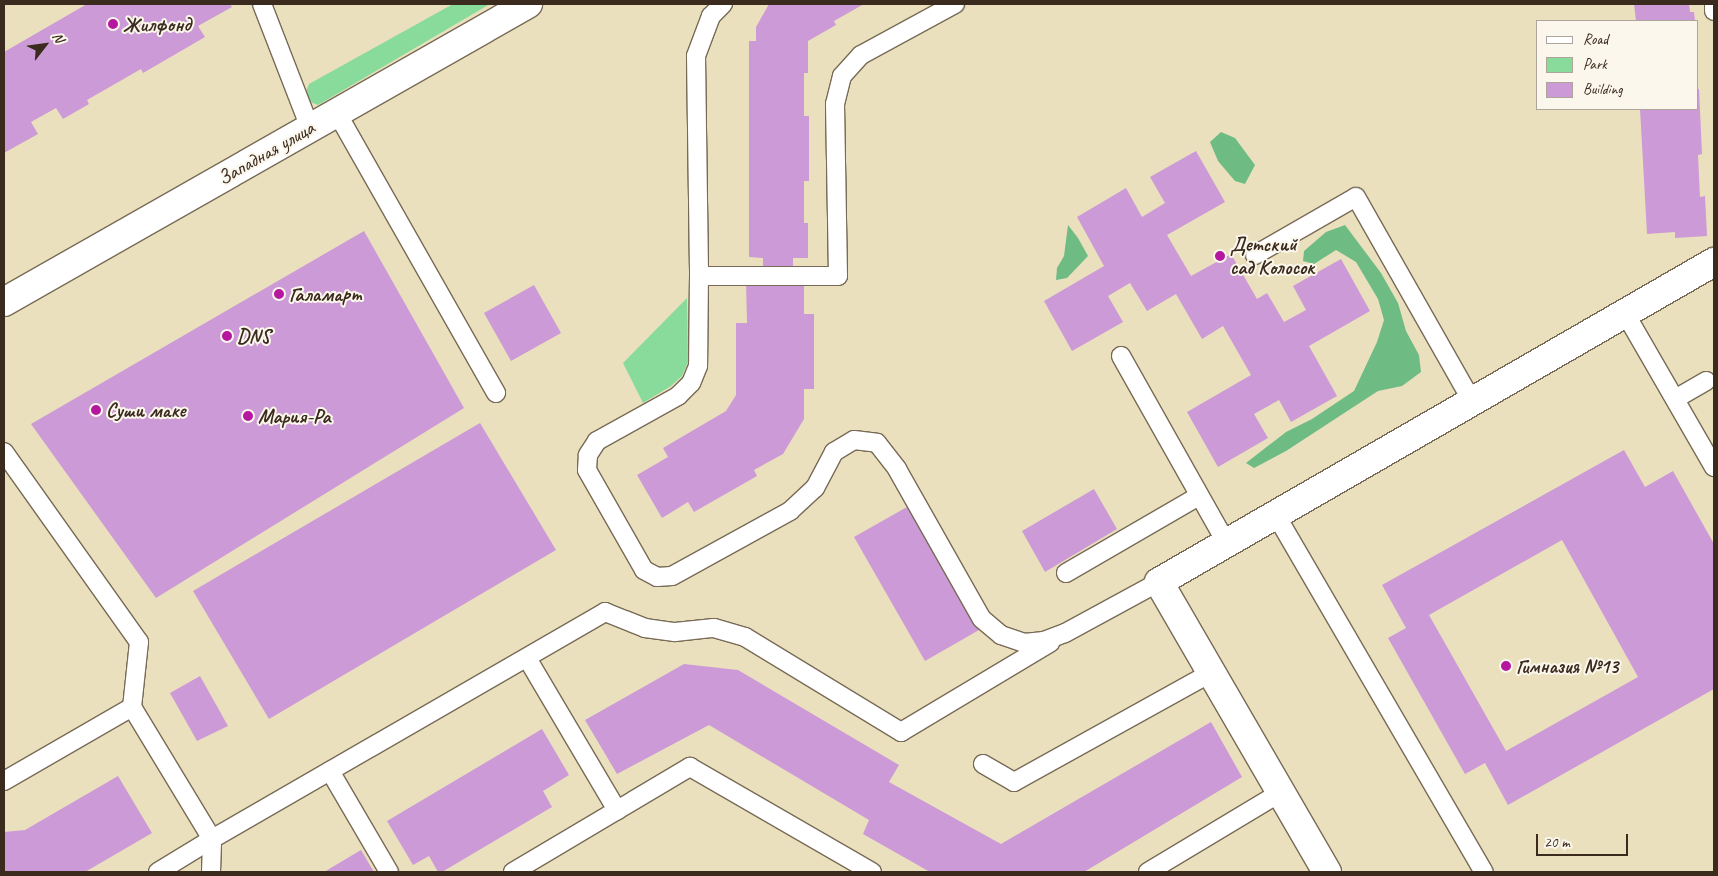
<!DOCTYPE html>
<meta charset="utf-8">
<style>
body{margin:0}
#map{position:relative;width:1718px;height:876px;overflow:hidden;background:#eae0bd;font-family:Caveat,sans-serif}
div>[style]{position:absolute}
.green>*{inset:0;background:#89db9c}
.forest>*{inset:0;background:#6ebb84}
.building>*{inset:0;background:#cc9ad7}
.roads{filter:drop-shadow(1px 0 #786a56) drop-shadow(-1px 0 #786a56) drop-shadow(0 1px #786a56) drop-shadow(0 -1px #786a56)}
.service>*{height:18px;margin:-9px;padding:0 9px;transform-origin:9px;border-radius:9px;background:#fff}
.minor>*{height:28px;margin:-14px;padding:0 14px;transform-origin:14px;border-radius:14px;background:#fff}
.tertiary>*{height:28px;margin:-14px;padding:0 14px;transform-origin:14px;border-radius:14px;background:#fff}
.dots>*{width:14px;height:14px;translate:-50% -50%;box-sizing:border-box;border:2px solid #fbf7ec;border-radius:50%}
span{translate:-50% -50%;white-space:nowrap;text-align:center;line-height:1.15;-webkit-text-stroke:4px #fbf7ec;paint-order:stroke}
.poi-label{font-size:20px;color:#3b2a1e;font-weight:700}
.left{translate:0 -50%;text-align:left}
.street-label{font-size:20px;color:#3b2a1e}
.frame{position:absolute;inset:0;border:5px solid #3b2a1e;pointer-events:none}
.legend{position:absolute;left:1536px;top:20px;width:162px;height:90px;box-sizing:border-box;background:#fbf7ec;border:1px solid #aea59a;margin:0;padding:6px 9px;list-style:none;font-size:15px;color:#3b2a1e}
.legend li{display:flex;align-items:center;gap:10px;height:25px}
.legend b{width:25px;border:1px solid #aea59a}
.north{position:absolute;left:20px;top:20px;width:50px;height:50px;-webkit-text-stroke:4px #fbf7ec;paint-order:stroke;rotate:60deg;font-size:14px;font-weight:700;line-height:20px;text-align:center;color:#3b2a1e}
.north::after{content:'';display:block;margin:auto;width:18px;height:22px;background:#3b2a1e;clip-path:polygon(50% 0,100% 100%,50% 72%,0 100%)}
.scale{position:absolute;left:1536px;top:834px;width:92px;height:22px;box-sizing:border-box;border:2px solid #3b2a1e;border-top:0;padding-left:6px;font-size:15px;line-height:18px;white-space:nowrap;color:#3b2a1e;-webkit-text-stroke:4px #fbf7ec;paint-order:stroke}
</style>
<div id="map">
<div class="green">
<div style="clip-path:polygon(453px 4px,490px 4px,318px 105px,310px 102px,305px 94px,309px 84px)"></div>
<div style="clip-path:polygon(687px 298px,688px 362px,682px 376px,671px 386px,643px 403px,623px 363px)"></div>
</div>
<div class="forest">
<div style="clip-path:polygon(1221px 132px,1235px 138px,1255px 165px,1245px 184px,1235px 181px,1218px 161px,1210px 142px)"></div>
<div style="clip-path:polygon(1068px 225px,1078px 238px,1088px 256px,1067px 278px,1056px 280px,1057px 268px,1064px 256px)"></div>
<div style="clip-path:polygon(1345px 225px,1381px 273px,1398px 303px,1406px 331px,1419px 355px,1421px 372px,1402px 386px,1378px 391px,1286px 451px,1254px 468px,1246px 463px,1286px 432px,1312px 419px,1354px 391px,1377px 342px,1384px 320px,1378px 299px,1356px 262px,1336px 250px,1314px 264px,1303px 261px,1304px 251px,1326px 232px)"></div>
</div>
<div class="building">
<div style="clip-path:polygon(87px 4px,230px 4px,232px 7px,198px 26px,205px 37px,143px 73px,141px 69px,87px 100px,89px 104px,63px 119px,56px 108px,31px 122px,38px 134px,4px 153px,4px 52px)"></div>
<div style="clip-path:polygon(769px 4px,864px 4px,834px 21px,836px 25px,808px 41px,808px 73px,804px 73px,804px 116px,809px 116px,809px 181px,804px 181px,804px 223px,808px 223px,808px 258px,793px 258px,793px 276px,804px 276px,804px 314px,814px 314px,814px 389px,804px 389px,804px 419px,783px 454px,754px 470px,757px 476px,694px 512px,688px 502px,662px 518px,637px 475px,668px 457px,663px 448px,726px 411px,736px 395px,736px 323px,747px 323px,746px 283px,763px 277px,763px 258px,749px 257px,749px 41px,756px 41px,756px 27px)"></div>
<div style="clip-path:polygon(1634px 4px,1689px 4px,1690px 12px,1694px 12px,1695px 21px,1636px 21px)"></div>
<div style="clip-path:polygon(1697px 89px,1699px 89px,1702px 154px,1698px 155px,1700px 197px,1705px 196px,1707px 236px,1675px 238px,1675px 232px,1647px 234px,1640px 109px,1697px 109px)"></div>
<div style="clip-path:polygon(1196px 151px,1225px 202px,1167px 235px,1191px 276px,1231px 254px,1257px 299px,1267px 293px,1284px 322px,1306px 310px,1293px 286px,1341px 259px,1370px 311px,1309px 346px,1337px 396px,1291px 422px,1279px 400px,1254px 414px,1268px 438px,1218px 467px,1187px 412px,1251px 375px,1223px 326px,1202px 339px,1176px 294px,1147px 311px,1130px 283px,1108px 296px,1123px 322px,1072px 351px,1044px 301px,1104px 266px,1077px 217px,1126px 188px,1142px 217px,1165px 203px,1150px 177px)"></div>
<div style="clip-path:polygon(364px 231px,464px 408px,156px 598px,31px 424px)"></div>
<div style="clip-path:polygon(534px 285px,561px 333px,511px 361px,484px 313px)"></div>
<div style="clip-path:polygon(480px 423px,556px 550px,269px 719px,193px 591px)"></div>
<div style="clip-path:polygon(evenodd,1624px 450px,1645px 487px,1673px 471px,1714px 544px,1714px 689px,1508px 805px,1485px 763px,1465px 774px,1388px 638px,1406px 628px,1382px 585px,1624px 450px,1562px 540px,1638px 677px,1506px 751px,1429px 615px,1562px 540px)"></div>
<div style="clip-path:polygon(1094px 489px,1117px 529px,1045px 572px,1022px 531px)"></div>
<div style="clip-path:polygon(907px 507px,979px 630px,925px 661px,854px 537px)"></div>
<div style="clip-path:polygon(684px 664px,738px 670px,899px 765px,889px 782px,1001px 844px,1211px 722px,1242px 777px,1084px 872px,930px 872px,863px 834px,869px 820px,709px 725px,617px 774px,585px 720px)"></div>
<div style="clip-path:polygon(200px 676px,228px 726px,197px 741px,170px 693px)"></div>
<div style="clip-path:polygon(542px 729px,569px 775px,543px 791px,552px 807px,442px 872px,438px 872px,429px 856px,413px 865px,387px 821px)"></div>
<div style="clip-path:polygon(118px 776px,152px 833px,85px 872px,4px 872px,4px 832px,25px 830px)"></div>
<div style="clip-path:polygon(361px 850px,374px 872px,324px 872px)"></div>
</div>
<div class="roads">
<div class="service">
<div style="left:262px;top:4px;width:133px;rotate:68.8deg"></div>
<div style="left:723px;top:4px;width:17px;rotate:135deg"></div>
<div style="left:711px;top:16px;width:43px;rotate:110.6deg"></div>
<div style="left:696px;top:56px;width:220px;rotate:89.2deg"></div>
<div style="left:699px;top:276px;width:90px;rotate:90.6deg"></div>
<div style="left:698px;top:366px;width:18px;rotate:112deg"></div>
<div style="left:691px;top:383px;width:18px;rotate:135deg"></div>
<div style="left:678px;top:396px;width:93px;rotate:150.9deg"></div>
<div style="left:597px;top:441px;width:17px;rotate:123deg"></div>
<div style="left:588px;top:455px;width:15px;rotate:94deg"></div>
<div style="left:587px;top:470px;width:115px;rotate:60.3deg"></div>
<div style="left:644px;top:570px;width:15px;rotate:28deg"></div>
<div style="left:657px;top:577px;width:15px;rotate:-4deg"></div>
<div style="left:672px;top:576px;width:135px;rotate:-28.8deg"></div>
<div style="left:790px;top:511px;width:34px;rotate:-43deg"></div>
<div style="left:815px;top:488px;width:41px;rotate:-62.2deg"></div>
<div style="left:834px;top:452px;width:23px;rotate:-31deg"></div>
<div style="left:854px;top:440px;width:23px;rotate:7deg"></div>
<div style="left:877px;top:443px;width:33px;rotate:52deg"></div>
<div style="left:897px;top:469px;width:172px;rotate:60.5deg"></div>
<div style="left:982px;top:619px;width:25px;rotate:40deg"></div>
<div style="left:1001px;top:635px;width:24px;rotate:19deg"></div>
<div style="left:1024px;top:643px;width:20px;rotate:-6deg"></div>
<div style="left:1044px;top:641px;width:22px;rotate:-21deg"></div>
<div style="left:1065px;top:633px;width:107px;rotate:-28.5deg"></div>
<div style="left:1714px;top:4px;width:7px;rotate:90deg"></div>
<div style="left:337px;top:113px;width:322px;rotate:60.4deg"></div>
<div style="left:1255px;top:255px;width:116px;rotate:-29.9deg"></div>
<div style="left:1356px;top:197px;width:235px;rotate:60.4deg"></div>
<div style="left:699px;top:276px;width:139px"></div>
<div style="left:838px;top:276px;width:172px;rotate:-91deg"></div>
<div style="left:835px;top:104px;width:29px;rotate:-76deg"></div>
<div style="left:842px;top:76px;width:28px;rotate:-48deg"></div>
<div style="left:861px;top:55px;width:107px;rotate:-28.5deg"></div>
<div style="left:1625px;top:313px;width:178px;rotate:60deg"></div>
<div style="left:1121px;top:356px;width:214px;rotate:60.6deg"></div>
<div style="left:1675px;top:399px;width:36px;rotate:-30deg"></div>
<div style="left:4px;top:452px;width:233px;rotate:54.6deg"></div>
<div style="left:139px;top:642px;width:65px;rotate:96.1deg"></div>
<div style="left:1276px;top:515px;width:413px;rotate:59.8deg"></div>
<div style="left:1066px;top:573px;width:154px;rotate:-30.1deg"></div>
<div style="left:527px;top:658px;width:177px;rotate:59.4deg"></div>
<div style="left:983px;top:764px;width:36px;rotate:30deg"></div>
<div style="left:1014px;top:782px;width:225px;rotate:-29deg"></div>
<div style="left:330px;top:771px;width:117px;rotate:59.7deg"></div>
<div style="left:4px;top:781px;width:148px;rotate:-30deg"></div>
<div style="left:132px;top:707px;width:154px;rotate:58.8deg"></div>
<div style="left:212px;top:839px;width:454px;rotate:-30deg"></div>
<div style="left:605px;top:612px;width:43px;rotate:21.8deg"></div>
<div style="left:645px;top:628px;width:30px;rotate:8deg"></div>
<div style="left:675px;top:632px;width:39px;rotate:-6deg"></div>
<div style="left:714px;top:628px;width:32px;rotate:16deg"></div>
<div style="left:745px;top:637px;width:183px;rotate:31.3deg"></div>
<div style="left:901px;top:732px;width:174px;rotate:-30.9deg"></div>
<div style="left:158px;top:872px;width:63px;rotate:-31.4deg"></div>
<div style="left:211px;top:872px;width:33px;rotate:-88deg"></div>
<div style="left:513px;top:872px;width:206px;rotate:-30.7deg"></div>
<div style="left:690px;top:767px;width:210px;rotate:30deg"></div>
<div style="left:1148px;top:872px;width:155px;rotate:-31deg"></div>
</div>
<div class="minor">
<div style="left:1327px;top:872px;width:335px;rotate:-120.1deg"></div>
<div style="left:1159px;top:582px;width:641px;rotate:-29.97deg"></div>
</div>
<div class="tertiary">
<div style="left:4px;top:302px;width:603px;rotate:-29.63deg"></div>
</div>
</div>
<div class="dots">
<div style="left:113px;top:24px;background:#b5179e"></div>
<div style="left:1220px;top:256px;background:#b5179e"></div>
<div style="left:279px;top:294px;background:#b5179e"></div>
<div style="left:227px;top:336px;background:#b5179e"></div>
<div style="left:96px;top:410px;background:#b5179e"></div>
<div style="left:248px;top:416px;background:#b5179e"></div>
<div style="left:1506px;top:666px;background:#b5179e"></div>
</div>
<div class="poi-label">
<span class="left" style="left:123px;top:24px">Жилфонд</span>
<span class="left" style="left:1230px;top:256px">Детский<br>сад Колосок</span>
<span class="left" style="left:289px;top:294px">Галамарт</span>
<span class="left" style="left:237px;top:336px">DNS</span>
<span class="left" style="left:106px;top:410px">Суши маке</span>
<span class="left" style="left:258px;top:416px">Мария-Ра</span>
<span class="left" style="left:1516px;top:666px">Гимназия №13</span>
</div>
<div class="street-label">
<span style="left:266px;top:153px;rotate:-30deg">Западная улица</span>
</div>
<div class="frame"></div>
<ul class="legend">
<li><b style="height:6px;background:#fff"></b>Road</li>
<li><b style="height:14px;background:#89db9c"></b>Park</li>
<li><b style="height:14px;background:#cc9ad7"></b>Building</li>
</ul>
<div class="north">N</div>
<div class="scale">20 m</div>
</div>
